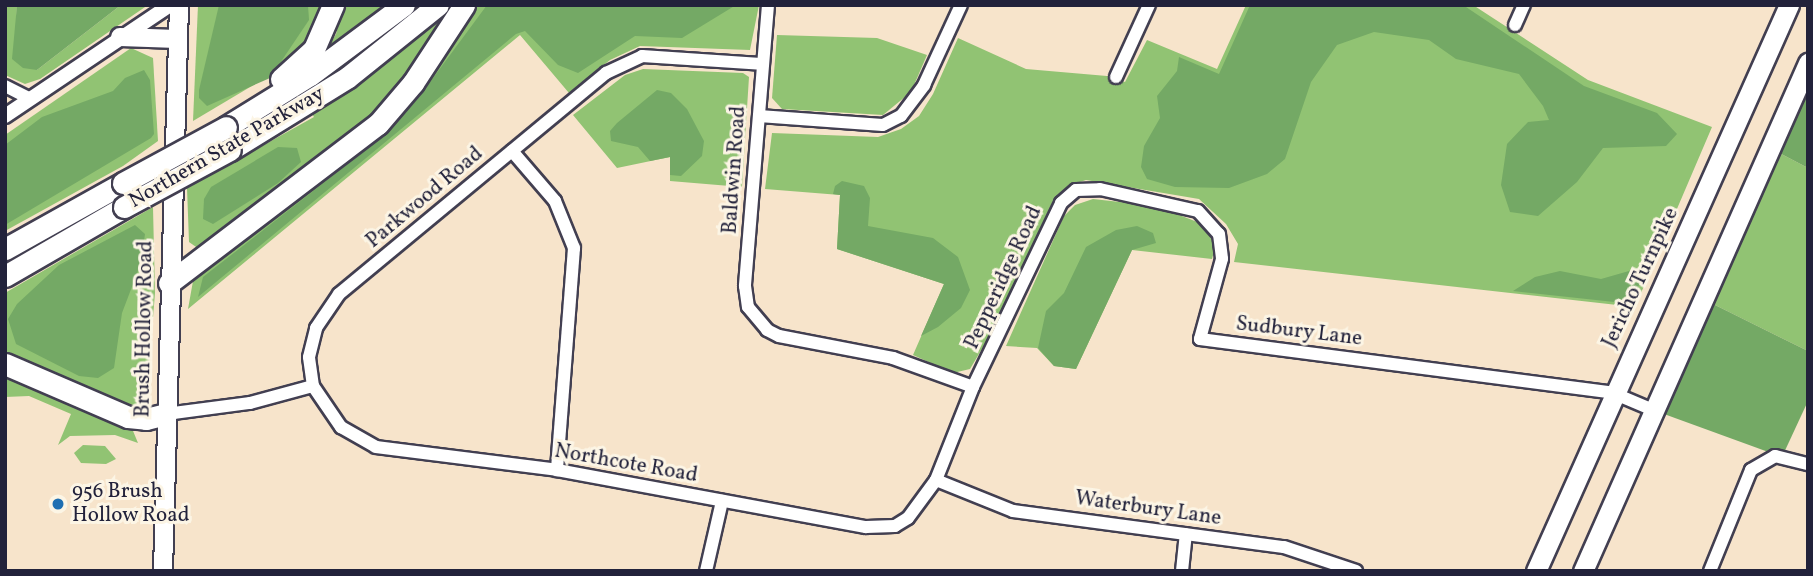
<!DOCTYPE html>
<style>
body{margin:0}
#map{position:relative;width:1813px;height:576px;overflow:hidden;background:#f7e4cb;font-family:Vollkorn,serif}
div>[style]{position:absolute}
.green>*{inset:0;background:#91c373}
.forest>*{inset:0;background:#74a965}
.roads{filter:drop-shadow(2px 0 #423f51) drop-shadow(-2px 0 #423f51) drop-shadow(0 2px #423f51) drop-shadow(0 -2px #423f51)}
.minor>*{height:12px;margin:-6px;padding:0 6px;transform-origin:6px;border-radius:6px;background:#fff}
.tertiary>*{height:14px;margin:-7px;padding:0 7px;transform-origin:7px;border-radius:7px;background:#fff}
.secondary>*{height:18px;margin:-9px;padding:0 9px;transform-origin:9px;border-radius:9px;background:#fff}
.primary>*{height:19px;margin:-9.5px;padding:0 9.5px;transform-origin:9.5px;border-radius:9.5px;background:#fff}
.motorway>*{height:21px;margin:-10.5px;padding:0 10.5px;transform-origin:10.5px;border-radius:10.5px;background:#fff}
.bridges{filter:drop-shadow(2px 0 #423f51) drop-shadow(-2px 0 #423f51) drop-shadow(0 2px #423f51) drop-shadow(0 -2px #423f51)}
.motorway-bridge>*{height:21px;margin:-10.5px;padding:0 10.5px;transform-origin:10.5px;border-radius:10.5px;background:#fff}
.dots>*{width:19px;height:19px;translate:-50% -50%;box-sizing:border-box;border:4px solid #fcf5e5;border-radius:50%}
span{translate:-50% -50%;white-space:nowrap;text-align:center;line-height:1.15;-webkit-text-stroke:6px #fcf5e5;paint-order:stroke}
.street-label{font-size:21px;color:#22223b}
.poi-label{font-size:21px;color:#22223b}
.left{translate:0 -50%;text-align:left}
.frame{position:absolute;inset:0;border:7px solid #22223b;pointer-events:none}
</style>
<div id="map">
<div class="green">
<div style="clip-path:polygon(5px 5px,17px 5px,16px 28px,37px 70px,121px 5px,148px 5px,40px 79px,25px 84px,5px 75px)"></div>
<div style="clip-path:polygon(198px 5px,325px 5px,302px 56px,193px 121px)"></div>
<div style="clip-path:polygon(343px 5px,393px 5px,320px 60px,336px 34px)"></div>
<div style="clip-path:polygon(475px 5px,759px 5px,750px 50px,640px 46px,610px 60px,569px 93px,520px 35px,188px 309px,193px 281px,214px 260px,364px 149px,400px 117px)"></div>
<div style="clip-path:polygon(1246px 5px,1473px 5px,1588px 80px,1712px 127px,1635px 307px,1234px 262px,1238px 244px,1226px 224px,1199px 199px,1086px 180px,1071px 185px,1054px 199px,989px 337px,970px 369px,953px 373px,913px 355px,944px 284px,837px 249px,840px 195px,765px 189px,772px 133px,878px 137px,901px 129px,919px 116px,933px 94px,958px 38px,1026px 69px,1107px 76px,1125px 82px,1147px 40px,1217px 69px)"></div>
<div style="clip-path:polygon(455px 6px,383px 109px,199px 249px,189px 242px,187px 188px,314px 117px,312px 114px,362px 81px)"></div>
<div style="clip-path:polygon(777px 35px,877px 38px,927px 55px,911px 92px,883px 115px,782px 109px,772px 98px)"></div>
<div style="clip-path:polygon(131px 48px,153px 58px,158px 141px,123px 166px,5px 231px,5px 135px)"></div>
<div style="clip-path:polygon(643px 69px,743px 73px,749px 77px,742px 187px,670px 181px,670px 157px,617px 168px,573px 115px,625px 75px)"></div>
<div style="clip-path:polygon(1770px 148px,1808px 168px,1808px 351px,1703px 299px)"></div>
<div style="clip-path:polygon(1093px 199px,1156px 206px,1205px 225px,1215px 248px,1212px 259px,1132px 250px,1076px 369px,1054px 366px,1037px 348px,1006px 346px,1064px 216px,1075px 205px)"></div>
<div style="clip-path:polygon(153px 207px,155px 293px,146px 405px,138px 405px,136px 411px,5px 357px,5px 293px)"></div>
<div style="clip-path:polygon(5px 373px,131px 426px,138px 443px,115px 435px,70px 436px,58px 445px,71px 414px,29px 396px,5px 397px)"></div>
<div style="clip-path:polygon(83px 445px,105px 446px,116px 459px,106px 464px,81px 463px,74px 453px)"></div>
</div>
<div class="forest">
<div style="clip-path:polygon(17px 5px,121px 5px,37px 70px,23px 68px,12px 59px)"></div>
<div style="clip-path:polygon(219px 5px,308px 5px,309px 20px,270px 78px,207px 106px,199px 98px,199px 90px)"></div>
<div style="clip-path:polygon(487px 5px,736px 5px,682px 38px,635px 36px,578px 73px,558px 65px,525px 31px,516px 34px,198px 297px,203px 277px,385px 135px,416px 101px)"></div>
<div style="clip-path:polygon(1250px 5px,1463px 5px,1584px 86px,1657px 113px,1677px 134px,1666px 146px,1603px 148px,1577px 182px,1538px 216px,1510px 212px,1501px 185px,1507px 144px,1528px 122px,1549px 120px,1543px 106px,1519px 74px,1456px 59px,1429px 40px,1374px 32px,1337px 45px,1311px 82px,1285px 159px,1267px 174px,1229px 188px,1175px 187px,1147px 179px,1141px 167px,1144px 146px,1160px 118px,1157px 96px,1177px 71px,1179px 57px,1219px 74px)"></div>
<div style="clip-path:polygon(1808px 63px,1808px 168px,1770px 148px)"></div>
<div style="clip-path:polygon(144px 70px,150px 80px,154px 134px,151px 138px,5px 225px,5px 145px,42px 117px,113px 91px,125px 78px)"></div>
<div style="clip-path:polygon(657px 90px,671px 93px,687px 109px,704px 141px,702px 156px,681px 176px,670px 175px,670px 157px,650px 161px,638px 147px,611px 141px,610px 131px,617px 123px)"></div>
<div style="clip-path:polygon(278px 147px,297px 148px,301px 162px,278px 183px,213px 224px,203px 219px,204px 199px,211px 187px)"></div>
<div style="clip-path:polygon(842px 181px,864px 186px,870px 198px,868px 226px,933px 238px,958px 257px,970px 290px,961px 308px,938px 327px,921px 336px,944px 284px,837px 249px,840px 195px,833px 194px,835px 186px)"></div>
<div style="clip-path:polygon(135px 225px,145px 234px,141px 263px,122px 313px,114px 368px,98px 378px,79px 376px,16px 344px,8px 319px,17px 304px,59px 265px)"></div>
<div style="clip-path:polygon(1137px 226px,1153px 233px,1156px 243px,1132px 250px,1076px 369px,1054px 366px,1038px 348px,1046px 311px,1064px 293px,1086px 247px,1116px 230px)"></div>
<div style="clip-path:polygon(1636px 269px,1642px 275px,1633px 304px,1513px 291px,1535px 277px,1560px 271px,1601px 279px)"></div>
<div style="clip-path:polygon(1703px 299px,1808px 351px,1808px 401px,1782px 457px,1653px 410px)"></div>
</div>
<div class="roads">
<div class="minor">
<div style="left:768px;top:5px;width:282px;rotate:94.7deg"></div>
<div style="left:745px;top:286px;width:21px;rotate:82deg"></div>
<div style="left:748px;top:307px;width:30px;rotate:50deg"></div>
<div style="left:767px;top:330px;width:13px;rotate:27deg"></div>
<div style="left:779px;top:336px;width:116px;rotate:10.9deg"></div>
<div style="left:893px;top:358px;width:85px;rotate:19.9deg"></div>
<div style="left:1515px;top:25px;width:22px;rotate:-66deg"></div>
<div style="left:1116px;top:77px;width:79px;rotate:-65.4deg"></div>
<div style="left:5px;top:86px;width:29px;rotate:27deg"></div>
<div style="left:759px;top:116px;width:124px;rotate:4.2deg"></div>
<div style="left:883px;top:125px;width:20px;rotate:-27deg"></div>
<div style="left:901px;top:116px;width:39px;rotate:-53deg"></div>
<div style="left:924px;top:85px;width:88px;rotate:-65.2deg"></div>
<div style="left:512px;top:151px;width:66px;rotate:49.3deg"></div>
<div style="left:555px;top:201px;width:51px;rotate:68deg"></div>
<div style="left:574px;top:248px;width:223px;rotate:94.4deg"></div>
<div style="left:313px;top:386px;width:50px;rotate:55.7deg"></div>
<div style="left:341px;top:427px;width:40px;rotate:29.7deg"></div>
<div style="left:376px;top:447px;width:182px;rotate:7.2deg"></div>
<div style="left:557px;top:470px;width:314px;rotate:10.5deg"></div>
<div style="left:866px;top:527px;width:29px;rotate:-2deg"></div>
<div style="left:895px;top:526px;width:15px;rotate:-32deg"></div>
<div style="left:908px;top:518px;width:47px;rotate:-53.6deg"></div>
<div style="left:936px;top:480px;width:100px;rotate:-68.3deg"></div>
<div style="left:973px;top:387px;width:204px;rotate:-64.4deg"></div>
<div style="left:1061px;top:203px;width:20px;rotate:-41deg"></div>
<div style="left:1076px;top:190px;width:24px;rotate:-2deg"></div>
<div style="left:1100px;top:189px;width:100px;rotate:12.7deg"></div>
<div style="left:1198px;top:211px;width:31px;rotate:48deg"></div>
<div style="left:1219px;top:234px;width:25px;rotate:83deg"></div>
<div style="left:1222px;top:259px;width:83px;rotate:105.4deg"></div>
<div style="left:1200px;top:339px;width:417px;rotate:7.4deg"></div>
<div style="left:1613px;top:393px;width:43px;rotate:23deg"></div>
<div style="left:166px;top:414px;width:85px;rotate:-7.5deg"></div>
<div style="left:250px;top:403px;width:65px;rotate:-15.1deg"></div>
<div style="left:313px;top:386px;width:29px;rotate:-98deg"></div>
<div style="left:309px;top:357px;width:30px;rotate:-76deg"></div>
<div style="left:316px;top:328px;width:41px;rotate:-55.9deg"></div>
<div style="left:339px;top:294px;width:347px;rotate:-39.6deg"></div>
<div style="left:606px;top:73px;width:40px;rotate:-25deg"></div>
<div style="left:642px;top:56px;width:119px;rotate:3.8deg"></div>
<div style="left:936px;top:480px;width:83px;rotate:21.9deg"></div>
<div style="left:1013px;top:511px;width:273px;rotate:7.6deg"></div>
<div style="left:1284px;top:547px;width:76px;rotate:18.4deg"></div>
<div style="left:706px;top:571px;width:72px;rotate:-77.1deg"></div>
<div style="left:1182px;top:571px;width:37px;rotate:-84deg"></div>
<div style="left:1710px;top:571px;width:109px;rotate:-67.9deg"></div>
<div style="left:1751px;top:470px;width:28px;rotate:-30deg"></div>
<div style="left:1775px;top:456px;width:34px;rotate:14deg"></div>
</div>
<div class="tertiary">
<div style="left:5px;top:116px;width:199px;rotate:-33.9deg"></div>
</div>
<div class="secondary">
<div style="left:120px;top:37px;width:57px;rotate:2deg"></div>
<div style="left:163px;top:571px;width:566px;rotate:-88.38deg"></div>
</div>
<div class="primary">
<div style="left:1536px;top:571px;width:620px;rotate:-65.92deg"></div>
<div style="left:1583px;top:571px;width:556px;rotate:-66.11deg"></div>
</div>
<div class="motorway">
<div style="left:281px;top:79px;width:45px;rotate:-42.3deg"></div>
<div style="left:314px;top:49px;width:48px;rotate:-66.6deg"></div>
<div style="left:226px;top:127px;width:99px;rotate:-31.8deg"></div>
<div style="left:310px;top:75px;width:117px;rotate:-36.7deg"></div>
<div style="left:230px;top:150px;width:139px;rotate:-31.7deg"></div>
<div style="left:348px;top:77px;width:115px;rotate:-38.7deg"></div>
<div style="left:5px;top:249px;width:135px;rotate:-29.2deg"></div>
<div style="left:5px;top:276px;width:138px;rotate:-30.1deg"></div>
<div style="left:169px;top:283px;width:263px;rotate:-37.3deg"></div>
<div style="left:378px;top:124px;width:54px;rotate:-49.5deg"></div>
<div style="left:413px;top:83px;width:93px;rotate:-56.8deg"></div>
<div style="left:5px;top:364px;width:134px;rotate:23.3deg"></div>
<div style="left:128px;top:417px;width:18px;rotate:6deg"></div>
<div style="left:146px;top:419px;width:21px;rotate:-14deg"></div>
</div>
</div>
<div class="bridges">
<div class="motorway-bridge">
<div style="left:123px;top:183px;width:117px;rotate:-28.5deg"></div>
<div style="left:124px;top:207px;width:120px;rotate:-28.3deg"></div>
</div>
</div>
<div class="dots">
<div style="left:58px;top:504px;background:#1f6fb2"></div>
</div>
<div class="street-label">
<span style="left:227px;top:148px;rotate:-30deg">Northern State Parkway</span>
<span style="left:735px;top:170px;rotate:-86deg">Baldwin Road</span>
<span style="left:425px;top:198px;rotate:-40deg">Parkwood Road</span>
<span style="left:1004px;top:278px;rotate:-65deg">Pepperidge Road</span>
<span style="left:1641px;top:278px;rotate:-65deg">Jericho Turnpike</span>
<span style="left:145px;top:329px;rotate:-89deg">Brush Hollow Road</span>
<span style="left:1299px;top:332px;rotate:7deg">Sudbury Lane</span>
<span style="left:626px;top:464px;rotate:10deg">Northcote Road</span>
<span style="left:1148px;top:509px;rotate:8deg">Waterbury Lane</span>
</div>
<div class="poi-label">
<span class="left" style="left:72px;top:504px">956 Brush<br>Hollow Road</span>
</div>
<div class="frame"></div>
</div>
